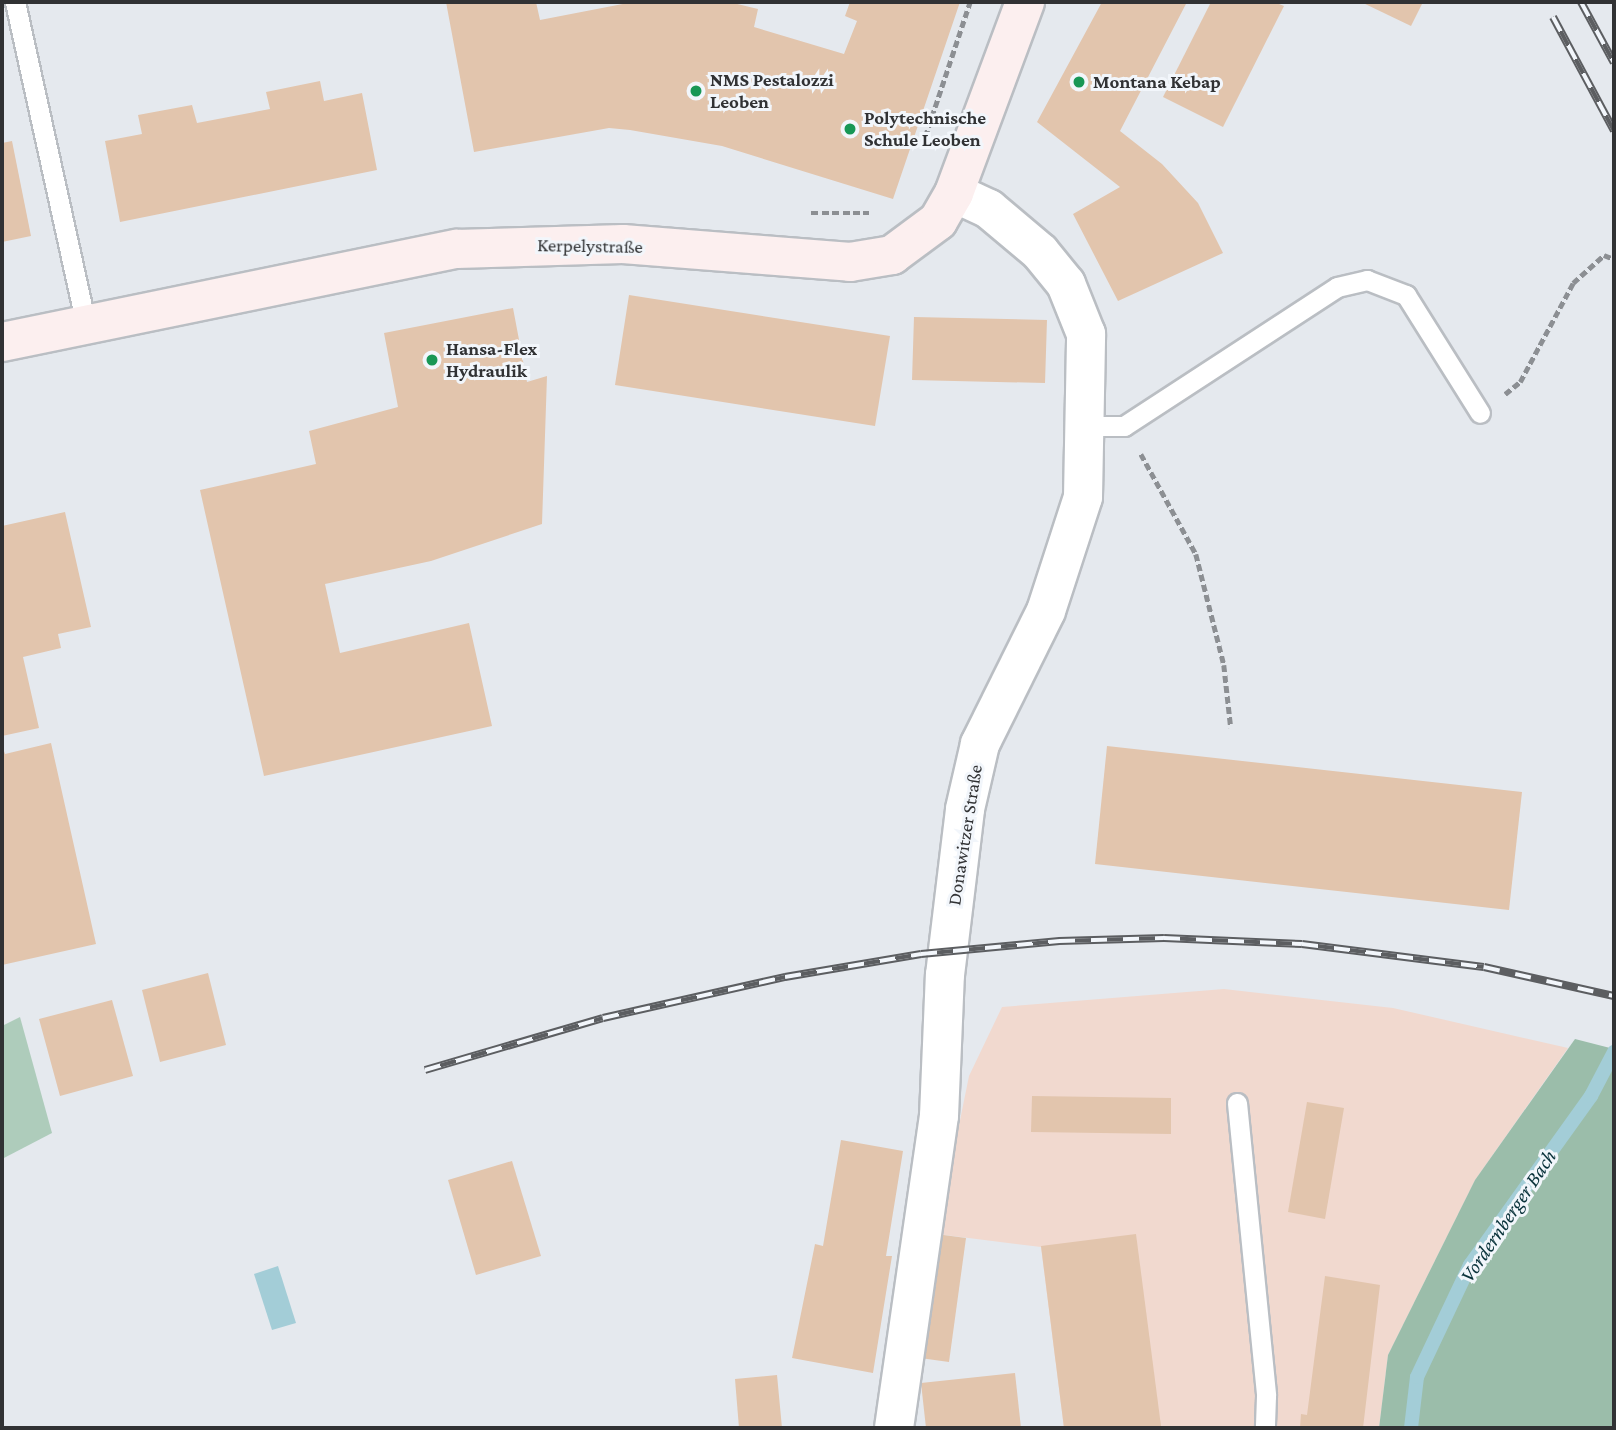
<!DOCTYPE html>
<meta charset="utf-8">
<style>
body{margin:0}
#map{position:relative;width:1616px;height:1430px;overflow:hidden;background:#e5e9ee;font-family:"Crimson Pro",serif}
div>[style]{position:absolute}
.industrial>*{inset:0;background:#f1d9cf}
.green>*{inset:0;background:#aeccbb}
.forest>*{inset:0;background:#9bbdaa}
.water>*{inset:0;background:#a3cdd7}
.stream>*{height:14px;margin:-7px;padding:0 7px;transform-origin:7px;border-radius:7px;background:#a3cdd7}
.building>*{inset:0;background:#e2c5ad}
.path>*{height:4.5px;margin-top:-2.25px;transform-origin:0;background:repeating-linear-gradient(90deg,#8c8f93 0 7px,transparent 0 10.5px)}
.roads{filter:drop-shadow(2px 0 #babec3) drop-shadow(-2px 0 #babec3) drop-shadow(0 2px #babec3) drop-shadow(0 -2px #babec3)}
.lane>*{height:19px;margin:-9.5px;padding:0 9.5px;transform-origin:9.5px;border-radius:9.5px;background:#fff}
.street>*{height:38px;margin:-19px;padding:0 19px;transform-origin:19px;border-radius:19px;background:#fff}
.secondary>*{height:38px;margin:-19px;padding:0 19px;transform-origin:19px;border-radius:19px;background:#fcefef}
.rail>*{height:8px;margin-top:-4px;transform-origin:0;background:repeating-linear-gradient(90deg,#f2f6fb 0 16px,#5c5e61 0 32px);box-sizing:border-box;border-block:2px solid #5c5e61}
.dots>*{width:19px;height:19px;translate:-50% -50%;box-sizing:border-box;border:4px solid #f2f6fb;border-radius:50%}
span{translate:-50% -50%;white-space:nowrap;text-align:center;line-height:1.15;-webkit-text-stroke:6px #f2f6fb;paint-order:stroke}
.poi-label{font-size:19px;color:#313234;font-weight:700}
.left{translate:0 -50%;text-align:left}
.street-label{font-size:19px;color:#313234}
.water-label{font-size:21px;color:#0a333b;font-style:italic}
.frame{position:absolute;inset:0;border:4px solid #313234;pointer-events:none}
</style>
<div id="map">
<div class="industrial">
<div style="clip-path:polygon(1224px 989px,1393px 1008px,1568px 1048px,1475px 1180px,1388px 1355px,1379px 1428px,1064px 1428px,1041px 1247px,937px 1234px,969px 1076px,1002px 1007px)"></div>
</div>
<div class="green">
<div style="clip-path:polygon(20px 1017px,52px 1133px,2px 1159px,2px 1026px)"></div>
</div>
<div class="forest">
<div style="clip-path:polygon(1575px 1039px,1614px 1049px,1614px 1428px,1379px 1428px,1388px 1355px,1475px 1180px)"></div>
</div>
<div class="water">
<div style="clip-path:polygon(278px 1266px,296px 1323px,272px 1330px,254px 1274px)"></div>
</div>
<div class="stream">
<div style="left:1411px;top:1428px;width:51px;rotate:-83.3deg"></div>
<div style="left:1417px;top:1377px;width:124px;rotate:-64.7deg"></div>
<div style="left:1470px;top:1265px;width:208px;rotate:-54.4deg"></div>
<div style="left:1591px;top:1096px;width:50px;rotate:-62.4deg"></div>
</div>
<div class="building">
<div style="clip-path:polygon(446px 2px,536px 2px,540px 20px,633px 2px,729px 2px,758px 9px,754px 27px,844px 54px,857px 21px,845px 16px,850px 2px,960px 2px,893px 199px,722px 146px,630px 130px,609px 128px,474px 152px)"></div>
<div style="clip-path:polygon(1102px 2px,1187px 2px,1120px 131px,1162px 164px,1198px 203px,1223px 253px,1118px 301px,1073px 214px,1120px 187px,1037px 122px)"></div>
<div style="clip-path:polygon(1211px 2px,1274px 2px,1284px 6px,1223px 127px,1163px 97px)"></div>
<div style="clip-path:polygon(1361px 2px,1423px 2px,1411px 26px)"></div>
<div style="clip-path:polygon(320px 81px,324px 101px,362px 93px,377px 170px,120px 222px,105px 141px,142px 134px,138px 115px,192px 105px,197px 123px,270px 109px,266px 92px)"></div>
<div style="clip-path:polygon(12px 141px,31px 236px,2px 242px,2px 143px)"></div>
<div style="clip-path:polygon(629px 295px,890px 336px,875px 426px,615px 385px)"></div>
<div style="clip-path:polygon(513px 308px,527px 382px,547px 376px,542px 524px,431px 561px,325px 584px,340px 653px,469px 623px,492px 726px,264px 776px,200px 490px,316px 464px,309px 431px,398px 407px,384px 333px)"></div>
<div style="clip-path:polygon(914px 317px,1047px 320px,1045px 383px,912px 380px)"></div>
<div style="clip-path:polygon(65px 512px,91px 627px,58px 634px,61px 648px,23px 657px,39px 728px,2px 736px,2px 526px)"></div>
<div style="clip-path:polygon(51px 743px,96px 944px,2px 965px,2px 745px,5px 754px)"></div>
<div style="clip-path:polygon(1107px 746px,1522px 792px,1509px 910px,1095px 864px)"></div>
<div style="clip-path:polygon(208px 973px,226px 1045px,160px 1062px,142px 990px)"></div>
<div style="clip-path:polygon(112px 1000px,133px 1076px,60px 1096px,39px 1019px)"></div>
<div style="clip-path:polygon(1032px 1096px,1171px 1098px,1171px 1134px,1031px 1132px)"></div>
<div style="clip-path:polygon(1307px 1102px,1344px 1108px,1325px 1219px,1288px 1212px)"></div>
<div style="clip-path:polygon(841px 1140px,903px 1151px,886px 1256px,892px 1256px,873px 1373px,792px 1358px,815px 1244px,823px 1246px)"></div>
<div style="clip-path:polygon(512px 1161px,541px 1256px,476px 1275px,448px 1180px)"></div>
<div style="clip-path:polygon(936px 1234px,966px 1238px,949px 1362px,920px 1358px)"></div>
<div style="clip-path:polygon(1136px 1234px,1161px 1426px,1064px 1428px,1041px 1246px)"></div>
<div style="clip-path:polygon(1325px 1276px,1380px 1285px,1363px 1428px,1300px 1428px,1301px 1414px,1307px 1415px)"></div>
<div style="clip-path:polygon(1015px 1373px,1021px 1428px,926px 1428px,921px 1383px)"></div>
<div style="clip-path:polygon(777px 1375px,782px 1428px,739px 1428px,735px 1379px)"></div>
</div>
<div class="path">
<div style="left:925px;top:137px;width:142px;rotate:-71.6deg"></div>
<div style="left:811px;top:213px;width:58px"></div>
<div style="left:1505px;top:394px;width:19px;rotate:-39deg"></div>
<div style="left:1520px;top:382px;width:112px;rotate:-61.8deg"></div>
<div style="left:1573px;top:283px;width:42px;rotate:-42.1deg"></div>
<div style="left:1604px;top:255px;width:11px;rotate:22deg"></div>
<div style="left:1141px;top:454px;width:114px;rotate:61.2deg"></div>
<div style="left:1196px;top:554px;width:114px;rotate:75.8deg"></div>
<div style="left:1224px;top:665px;width:63px;rotate:83.7deg"></div>
</div>
<div class="roads">
<div class="lane">
<div style="left:15px;top:2px;width:330px;rotate:77.6deg"></div>
<div style="left:1084px;top:426px;width:40px"></div>
<div style="left:1124px;top:426px;width:254px;rotate:-33.1deg"></div>
<div style="left:1337px;top:287px;width:31px;rotate:-13deg"></div>
<div style="left:1367px;top:280px;width:42px;rotate:21deg"></div>
<div style="left:1406px;top:295px;width:139px;rotate:57.9deg"></div>
<div style="left:1237px;top:1103px;width:294px;rotate:84.3deg"></div>
<div style="left:1266px;top:1396px;width:32px;rotate:92deg"></div>
</div>
<div class="street">
<div style="left:894px;top:1428px;width:315px;rotate:-81.8deg"></div>
<div style="left:939px;top:1116px;width:141px;rotate:-87.6deg"></div>
<div style="left:945px;top:975px;width:167px;rotate:-83.1deg"></div>
<div style="left:965px;top:809px;width:67px;rotate:-77deg"></div>
<div style="left:980px;top:744px;width:148px;rotate:-63.6deg"></div>
<div style="left:1046px;top:611px;width:120px;rotate:-72deg"></div>
<div style="left:1083px;top:497px;width:163px;rotate:-88.9deg"></div>
<div style="left:1086px;top:334px;width:54px;rotate:-111.8deg"></div>
<div style="left:1066px;top:284px;width:41px;rotate:-129.1deg"></div>
<div style="left:1040px;top:252px;width:67px;rotate:-139.9deg"></div>
<div style="left:989px;top:209px;width:38px;rotate:-155deg"></div>
</div>
<div class="secondary">
<div style="left:2px;top:342px;width:464px;rotate:-11.6deg"></div>
<div style="left:457px;top:249px;width:166px;rotate:-1.7deg"></div>
<div style="left:623px;top:244px;width:228px;rotate:4.5deg"></div>
<div style="left:850px;top:262px;width:43px;rotate:-9.5deg"></div>
<div style="left:892px;top:255px;width:57px;rotate:-36.5deg"></div>
<div style="left:938px;top:221px;width:32px;rotate:-60deg"></div>
<div style="left:954px;top:193px;width:204px;rotate:-69.6deg"></div>
</div>
</div>
<div class="rail">
<div style="left:1581px;top:2px;width:69px;rotate:61.6deg"></div>
<div style="left:1553px;top:17px;width:129px;rotate:61.8deg"></div>
<div style="left:425px;top:1070px;width:185px;rotate:-16.3deg"></div>
<div style="left:603px;top:1018px;width:187px;rotate:-12.7deg"></div>
<div style="left:785px;top:977px;width:138px;rotate:-9.6deg"></div>
<div style="left:921px;top:954px;width:139px;rotate:-5.4deg"></div>
<div style="left:1059px;top:941px;width:105px;rotate:-1.6deg"></div>
<div style="left:1164px;top:938px;width:138px;rotate:2.5deg"></div>
<div style="left:1302px;top:944px;width:183px;rotate:7.2deg"></div>
<div style="left:1484px;top:967px;width:133px;rotate:12.6deg"></div>
</div>
<div class="dots">
<div style="left:1079px;top:82px;background:#189755"></div>
<div style="left:696px;top:91px;background:#189755"></div>
<div style="left:850px;top:129px;background:#189755"></div>
<div style="left:432px;top:360px;background:#189755"></div>
</div>
<div class="poi-label">
<span class="left" style="left:710px;top:91px">NMS Pestalozzi<br>Leoben</span>
<span class="left" style="left:1093px;top:82px">Montana Kebap</span>
<span class="left" style="left:864px;top:129px">Polytechnische<br>Schule Leoben</span>
<span class="left" style="left:446px;top:360px">Hansa-Flex<br>Hydraulik</span>
</div>
<div class="street-label">
<span style="left:590px;top:246px;rotate:1deg">Kerpelystraße</span>
<span style="left:965px;top:835px;rotate:-81deg">Donawitzer Straße</span>
</div>
<div class="water-label">
<span style="left:1508px;top:1216px;rotate:-56deg">Vordernberger Bach</span>
</div>
<div class="frame"></div>
</div>
